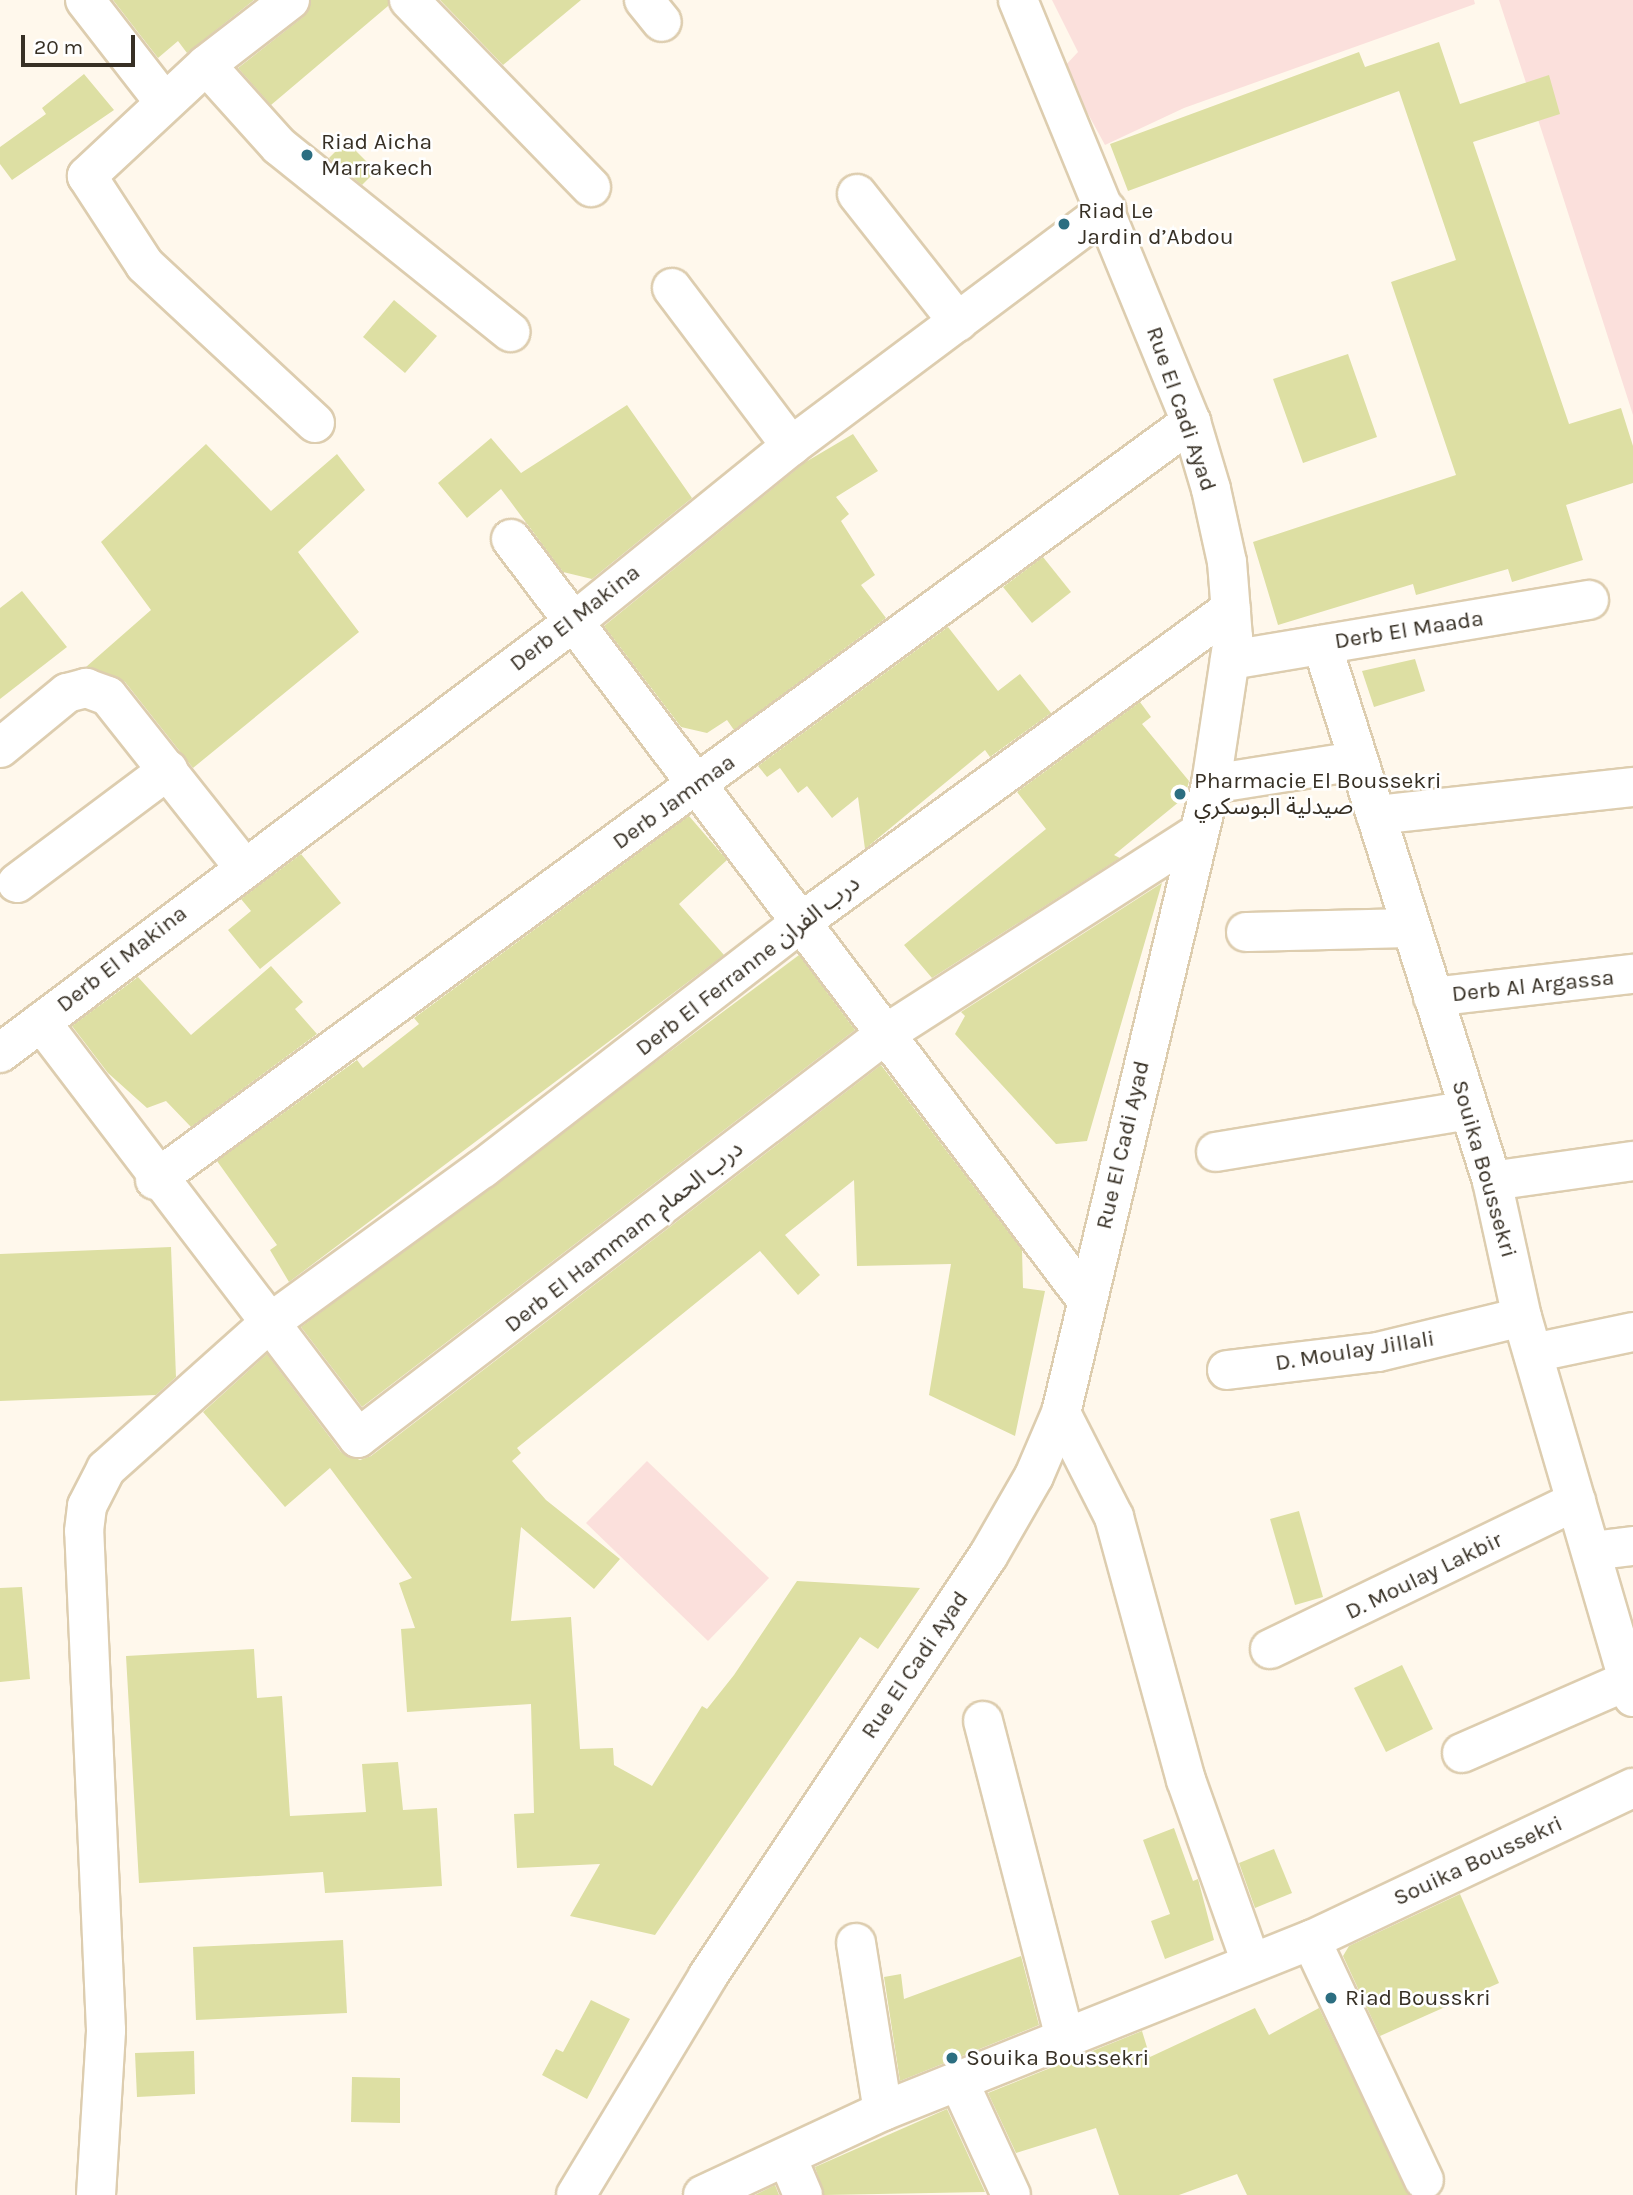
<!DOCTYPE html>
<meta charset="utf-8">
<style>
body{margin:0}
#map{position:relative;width:1633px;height:2195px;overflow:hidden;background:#fff8ec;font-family:Karla,"Noto Sans Arabic",sans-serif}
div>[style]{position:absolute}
.green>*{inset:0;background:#fbe0dc}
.building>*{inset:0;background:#dddfa3}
.roads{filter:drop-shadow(2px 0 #ddcdaf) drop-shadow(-2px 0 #ddcdaf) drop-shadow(0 2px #ddcdaf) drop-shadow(0 -2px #ddcdaf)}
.minor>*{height:38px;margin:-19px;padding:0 19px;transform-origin:19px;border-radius:19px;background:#fff}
.dots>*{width:19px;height:19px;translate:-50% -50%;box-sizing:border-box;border:4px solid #fff;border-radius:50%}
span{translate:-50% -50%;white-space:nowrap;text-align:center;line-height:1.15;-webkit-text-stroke:5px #fff;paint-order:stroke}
.poi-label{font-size:23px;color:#373025}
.left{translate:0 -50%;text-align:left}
.street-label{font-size:23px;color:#373025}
.scale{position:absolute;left:21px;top:35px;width:114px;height:32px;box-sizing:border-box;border:4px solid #373025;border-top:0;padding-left:9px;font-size:21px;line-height:24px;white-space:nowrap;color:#373025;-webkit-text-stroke:5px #fff;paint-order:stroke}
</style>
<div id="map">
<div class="green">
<div style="clip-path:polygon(1052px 0,1474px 0,1475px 4px,1184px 108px,1105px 145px,1063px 68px,1078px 52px)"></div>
<div style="clip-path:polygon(1499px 0,1633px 0,1633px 415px,1543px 135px)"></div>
<div style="clip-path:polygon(647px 1461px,769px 1578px,708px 1641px,586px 1523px)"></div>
</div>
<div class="building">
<div style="clip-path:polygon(113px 0,254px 0,187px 53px,178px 41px,158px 58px)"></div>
<div style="clip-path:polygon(311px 0,388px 0,388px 6px,271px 105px,238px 68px,303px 17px)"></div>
<div style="clip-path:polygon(440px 0,581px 0,503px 65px)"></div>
<div style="clip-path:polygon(1439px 42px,1460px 104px,1549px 75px,1560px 114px,1473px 142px,1569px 424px,1621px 408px,1633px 446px,1633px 483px,1566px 505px,1583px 560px,1512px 582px,1508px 569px,1416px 595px,1413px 584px,1278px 625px,1253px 542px,1456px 475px,1391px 282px,1456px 260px,1399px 91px,1128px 191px,1110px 144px,1359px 52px,1365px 67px)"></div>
<div style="clip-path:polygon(84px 74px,114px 110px,12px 180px,0 164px,0 147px,46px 114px,42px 108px)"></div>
<div style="clip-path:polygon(346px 141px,376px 171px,362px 185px,329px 158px)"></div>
<div style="clip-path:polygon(394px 300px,437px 336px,405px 373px,363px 337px)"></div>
<div style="clip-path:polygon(1348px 354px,1377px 437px,1303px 463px,1273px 379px)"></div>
<div style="clip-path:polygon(627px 405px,692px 498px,592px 579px,563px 572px,501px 489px,467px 518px,438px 483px,491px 438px,521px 473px)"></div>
<div style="clip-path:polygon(853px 434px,878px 471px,836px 497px,849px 514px,841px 521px,875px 575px,861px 585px,886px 618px,734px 730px,727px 720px,707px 733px,681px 727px,604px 626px,804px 463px)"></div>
<div style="clip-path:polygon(206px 444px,271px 511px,337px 454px,365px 490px,298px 552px,359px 632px,193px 768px,125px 682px,86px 667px,151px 610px,101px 542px)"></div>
<div style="clip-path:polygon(1043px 557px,1071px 592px,1032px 623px,1003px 587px)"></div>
<div style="clip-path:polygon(22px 591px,67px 647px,0 699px,0 608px)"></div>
<div style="clip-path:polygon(948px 627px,998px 691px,1020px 674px,1051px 713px,990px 757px,985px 750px,865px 849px,858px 797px,832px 818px,807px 786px,798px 793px,780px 768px,767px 777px,758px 766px)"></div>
<div style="clip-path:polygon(1415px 659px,1425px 691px,1374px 707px,1362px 671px)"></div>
<div style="clip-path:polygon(1140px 702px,1151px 717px,1142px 724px,1189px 781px,1185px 797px,1114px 855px,1120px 858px,932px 978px,904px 945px,1046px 829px,1017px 792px)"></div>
<div style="clip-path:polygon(689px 816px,727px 860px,679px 904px,724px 955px,289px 1282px,270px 1250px,277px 1245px,217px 1161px,357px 1060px,363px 1068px,419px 1024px,414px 1018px)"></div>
<div style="clip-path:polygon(301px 854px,341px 903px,260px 969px,228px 930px,251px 911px,241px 899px)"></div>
<div style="clip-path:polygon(1162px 883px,1087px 1141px,1056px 1144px,955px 1034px,965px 1016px,961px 1012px)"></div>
<div style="clip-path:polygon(799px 955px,855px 1030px,362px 1407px,301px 1327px)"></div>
<div style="clip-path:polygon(271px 966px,303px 1002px,295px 1009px,317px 1034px,191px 1127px,166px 1101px,147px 1108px,108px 1073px,72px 1026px,138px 977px,191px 1035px)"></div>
<div style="clip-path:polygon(881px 1065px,1022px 1250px,1023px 1288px,1045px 1291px,1015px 1436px,929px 1395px,951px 1264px,857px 1266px,854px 1180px,785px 1235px,820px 1275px,798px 1295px,760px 1251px,517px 1448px,521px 1453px,512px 1461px,546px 1500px,620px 1559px,594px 1589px,521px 1527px,511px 1621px,571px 1617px,580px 1749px,613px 1748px,614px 1765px,652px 1786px,702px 1706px,707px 1709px,734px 1675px,797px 1581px,920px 1588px,878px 1649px,860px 1637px,655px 1935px,570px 1916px,600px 1864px,517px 1868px,514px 1814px,534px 1813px,531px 1704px,407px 1712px,401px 1629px,415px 1628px,399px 1583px,412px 1578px,330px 1468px,285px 1507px,203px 1412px,267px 1354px,341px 1452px,360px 1460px,371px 1456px)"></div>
<div style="clip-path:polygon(171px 1247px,176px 1377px,156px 1395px,0 1401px,0 1254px)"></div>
<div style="clip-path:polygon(1299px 1511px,1323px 1597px,1295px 1605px,1270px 1519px)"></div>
<div style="clip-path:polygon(22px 1587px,30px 1679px,0 1682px,0 1588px)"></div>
<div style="clip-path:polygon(254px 1649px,257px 1698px,282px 1696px,290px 1816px,366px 1812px,362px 1764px,398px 1762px,403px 1810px,437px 1808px,442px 1886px,325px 1893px,323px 1872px,139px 1883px,126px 1656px)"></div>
<div style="clip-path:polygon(1402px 1665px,1433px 1729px,1386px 1752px,1354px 1688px)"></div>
<div style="clip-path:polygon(1174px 1828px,1193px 1881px,1198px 1879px,1214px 1940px,1165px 1959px,1151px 1921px,1170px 1914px,1143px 1840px)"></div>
<div style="clip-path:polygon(1274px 1849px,1292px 1893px,1255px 1908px,1239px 1863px)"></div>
<div style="clip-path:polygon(1460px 1894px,1499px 1983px,1380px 2036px,1343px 1956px,1349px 1946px)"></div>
<div style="clip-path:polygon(343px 1940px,347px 2013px,196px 2020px,193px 1947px)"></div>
<div style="clip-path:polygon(1021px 1956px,1039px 2025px,900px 2081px,884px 1977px,901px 1974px,904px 1999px)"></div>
<div style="clip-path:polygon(591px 2000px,630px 2019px,587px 2099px,542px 2075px,556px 2049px,563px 2052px)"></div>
<div style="clip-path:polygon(1255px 2008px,1269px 2035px,1319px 2008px,1409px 2195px,1247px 2195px,1237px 2174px,1179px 2195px,1119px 2195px,1096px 2128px,1016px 2153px,988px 2093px,1142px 2031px,1150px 2057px)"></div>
<div style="clip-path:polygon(194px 2051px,195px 2094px,137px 2097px,135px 2053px)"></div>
<div style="clip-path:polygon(352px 2077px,400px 2078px,400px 2123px,351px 2122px)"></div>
<div style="clip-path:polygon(947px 2109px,985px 2192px,824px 2195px,815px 2167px)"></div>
<div style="clip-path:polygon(775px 2185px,779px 2195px,755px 2195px)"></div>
</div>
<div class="roads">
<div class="minor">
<div style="left:85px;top:0;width:129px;rotate:52.2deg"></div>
<div style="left:290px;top:0;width:106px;rotate:142.3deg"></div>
<div style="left:206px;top:65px;width:163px;rotate:137deg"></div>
<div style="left:87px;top:176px;width:106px;rotate:56.9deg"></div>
<div style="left:145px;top:265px;width:232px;rotate:42.9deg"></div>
<div style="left:409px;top:0;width:261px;rotate:45.8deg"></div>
<div style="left:644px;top:0;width:28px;rotate:51deg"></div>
<div style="left:206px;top:65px;width:109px;rotate:48deg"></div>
<div style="left:279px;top:146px;width:297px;rotate:38.8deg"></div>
<div style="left:857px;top:194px;width:163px;rotate:51.7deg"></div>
<div style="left:672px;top:288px;width:198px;rotate:53deg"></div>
<div style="left:511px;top:539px;width:953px;rotate:52.89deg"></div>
<div style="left:1322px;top:645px;width:562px;rotate:72.4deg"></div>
<div style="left:1492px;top:1181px;width:139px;rotate:77.6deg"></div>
<div style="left:1522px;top:1317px;width:396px;rotate:73.7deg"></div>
<div style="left:1230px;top:660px;width:364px;rotate:-9.5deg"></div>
<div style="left:0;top:748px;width:87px;rotate:-39.4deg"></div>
<div style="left:67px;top:693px;width:20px;rotate:-15deg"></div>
<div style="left:86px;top:688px;width:23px;rotate:20deg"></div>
<div style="left:108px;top:696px;width:216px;rotate:51.6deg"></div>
<div style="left:1211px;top:784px;width:147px;rotate:-9deg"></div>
<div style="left:1376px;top:815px;width:259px;rotate:-6.2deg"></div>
<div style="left:17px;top:883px;width:189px;rotate:-36.8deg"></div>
<div style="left:1246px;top:932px;width:165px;rotate:-1.4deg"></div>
<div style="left:1433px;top:997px;width:201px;rotate:-6.6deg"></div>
<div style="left:41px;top:1022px;width:523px;rotate:52.69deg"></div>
<div style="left:358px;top:1438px;width:666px;rotate:-37.44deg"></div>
<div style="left:887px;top:1033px;width:367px;rotate:-32.7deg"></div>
<div style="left:0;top:1053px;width:719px;rotate:-36.92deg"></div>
<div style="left:575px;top:621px;width:278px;rotate:-39deg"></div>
<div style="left:791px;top:446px;width:394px;rotate:-36.8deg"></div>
<div style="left:1216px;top:1152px;width:256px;rotate:-9.4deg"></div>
<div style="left:155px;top:1180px;width:1284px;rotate:-36.19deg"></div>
<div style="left:1492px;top:1181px;width:142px;rotate:-8.1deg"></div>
<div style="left:1533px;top:1353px;width:102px;rotate:-11.9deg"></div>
<div style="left:1227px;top:1370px;width:152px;rotate:-6.8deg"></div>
<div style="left:1378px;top:1352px;width:148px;rotate:-13.7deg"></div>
<div style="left:1061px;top:1413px;width:117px;rotate:63deg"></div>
<div style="left:1114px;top:1517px;width:273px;rotate:74.7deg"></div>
<div style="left:1186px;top:1780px;width:194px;rotate:70.4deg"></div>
<div style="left:1592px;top:1551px;width:41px;rotate:-7deg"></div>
<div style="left:1270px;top:1649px;width:340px;rotate:-25.8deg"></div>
<div style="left:983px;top:1721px;width:331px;rotate:75.5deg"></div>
<div style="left:1462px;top:1753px;width:182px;rotate:-23.6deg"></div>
<div style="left:1311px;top:1940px;width:265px;rotate:64.8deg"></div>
<div style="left:856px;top:1943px;width:170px;rotate:80.9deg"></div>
<div style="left:959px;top:2082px;width:124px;rotate:65.3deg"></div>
<div style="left:787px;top:2157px;width:41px;rotate:67.2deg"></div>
<div style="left:96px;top:2195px;width:165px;rotate:-86.5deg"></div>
<div style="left:106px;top:2030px;width:499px;rotate:-92.5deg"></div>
<div style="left:84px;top:1531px;width:25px;rotate:-83deg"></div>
<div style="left:87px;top:1506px;width:42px;rotate:-62.8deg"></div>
<div style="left:106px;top:1469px;width:216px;rotate:-41.8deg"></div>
<div style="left:267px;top:1325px;width:266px;rotate:-36deg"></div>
<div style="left:482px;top:1169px;width:407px;rotate:-37.7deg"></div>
<div style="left:804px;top:920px;width:528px;rotate:-36.07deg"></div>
<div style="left:576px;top:2195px;width:256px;rotate:-58.9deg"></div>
<div style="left:708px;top:1976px;width:505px;rotate:-56.31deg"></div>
<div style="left:988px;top:1556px;width:92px;rotate:-60.1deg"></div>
<div style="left:1034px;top:1476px;width:69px;rotate:-66.8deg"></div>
<div style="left:1061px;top:1413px;width:647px;rotate:-76.59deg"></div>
<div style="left:1211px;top:784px;width:148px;rotate:-81.4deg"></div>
<div style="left:1233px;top:638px;width:76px;rotate:-94.5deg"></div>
<div style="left:1227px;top:562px;width:75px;rotate:-102.4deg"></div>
<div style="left:1211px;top:489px;width:70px;rotate:-106.6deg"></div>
<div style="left:1191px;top:422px;width:456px;rotate:-112.3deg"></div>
<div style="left:703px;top:2195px;width:199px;rotate:-25deg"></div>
<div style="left:883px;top:2111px;width:461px;rotate:-21.8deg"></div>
<div style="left:1311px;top:1940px;width:356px;rotate:-25.3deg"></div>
</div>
</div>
<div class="dots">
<div style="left:307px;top:155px;background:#2c6e81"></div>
<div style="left:1064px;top:224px;background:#2c6e81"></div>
<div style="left:1180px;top:794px;background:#2c6e81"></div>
<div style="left:1331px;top:1998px;background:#2c6e81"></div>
<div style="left:952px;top:2058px;background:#2c6e81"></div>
</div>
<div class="poi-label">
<span class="left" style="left:321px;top:155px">Riad Aicha<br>Marrakech</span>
<span class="left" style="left:1078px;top:224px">Riad Le<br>Jardin d’Abdou</span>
<span class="left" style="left:1194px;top:794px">Pharmacie El Boussekri<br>صيدلية البوسكري</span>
<span class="left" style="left:1345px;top:1998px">Riad Bousskri</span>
<span class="left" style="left:966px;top:2058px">Souika Boussekri</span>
</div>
<div class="street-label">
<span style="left:1181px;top:409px;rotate:71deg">Rue El Cadi Ayad</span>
<span style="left:575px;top:618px;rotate:-38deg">Derb El Makina</span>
<span style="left:1409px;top:630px;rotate:-9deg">Derb El Maada</span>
<span style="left:674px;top:802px;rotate:-36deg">Derb Jammaa</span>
<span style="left:122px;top:959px;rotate:-38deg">Derb El Makina</span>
<span style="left:748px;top:966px;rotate:-38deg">Derb El Ferranne درب الفران</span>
<span style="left:1533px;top:986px;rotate:-6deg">Derb Al Argassa</span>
<span style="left:1123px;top:1145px;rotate:-77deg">Rue El Cadi Ayad</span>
<span style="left:1484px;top:1169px;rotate:74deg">Souika Boussekri</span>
<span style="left:624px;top:1237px;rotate:-38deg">Derb El Hammam درب الحمام</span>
<span style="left:1355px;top:1351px;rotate:-9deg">D. Moulay Jillali</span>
<span style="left:1424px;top:1576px;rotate:-26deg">D. Moulay Lakbir</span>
<span style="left:915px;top:1665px;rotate:-56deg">Rue El Cadi Ayad</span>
<span style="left:1478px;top:1861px;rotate:-25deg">Souika Boussekri</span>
</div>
<div class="scale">20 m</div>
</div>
